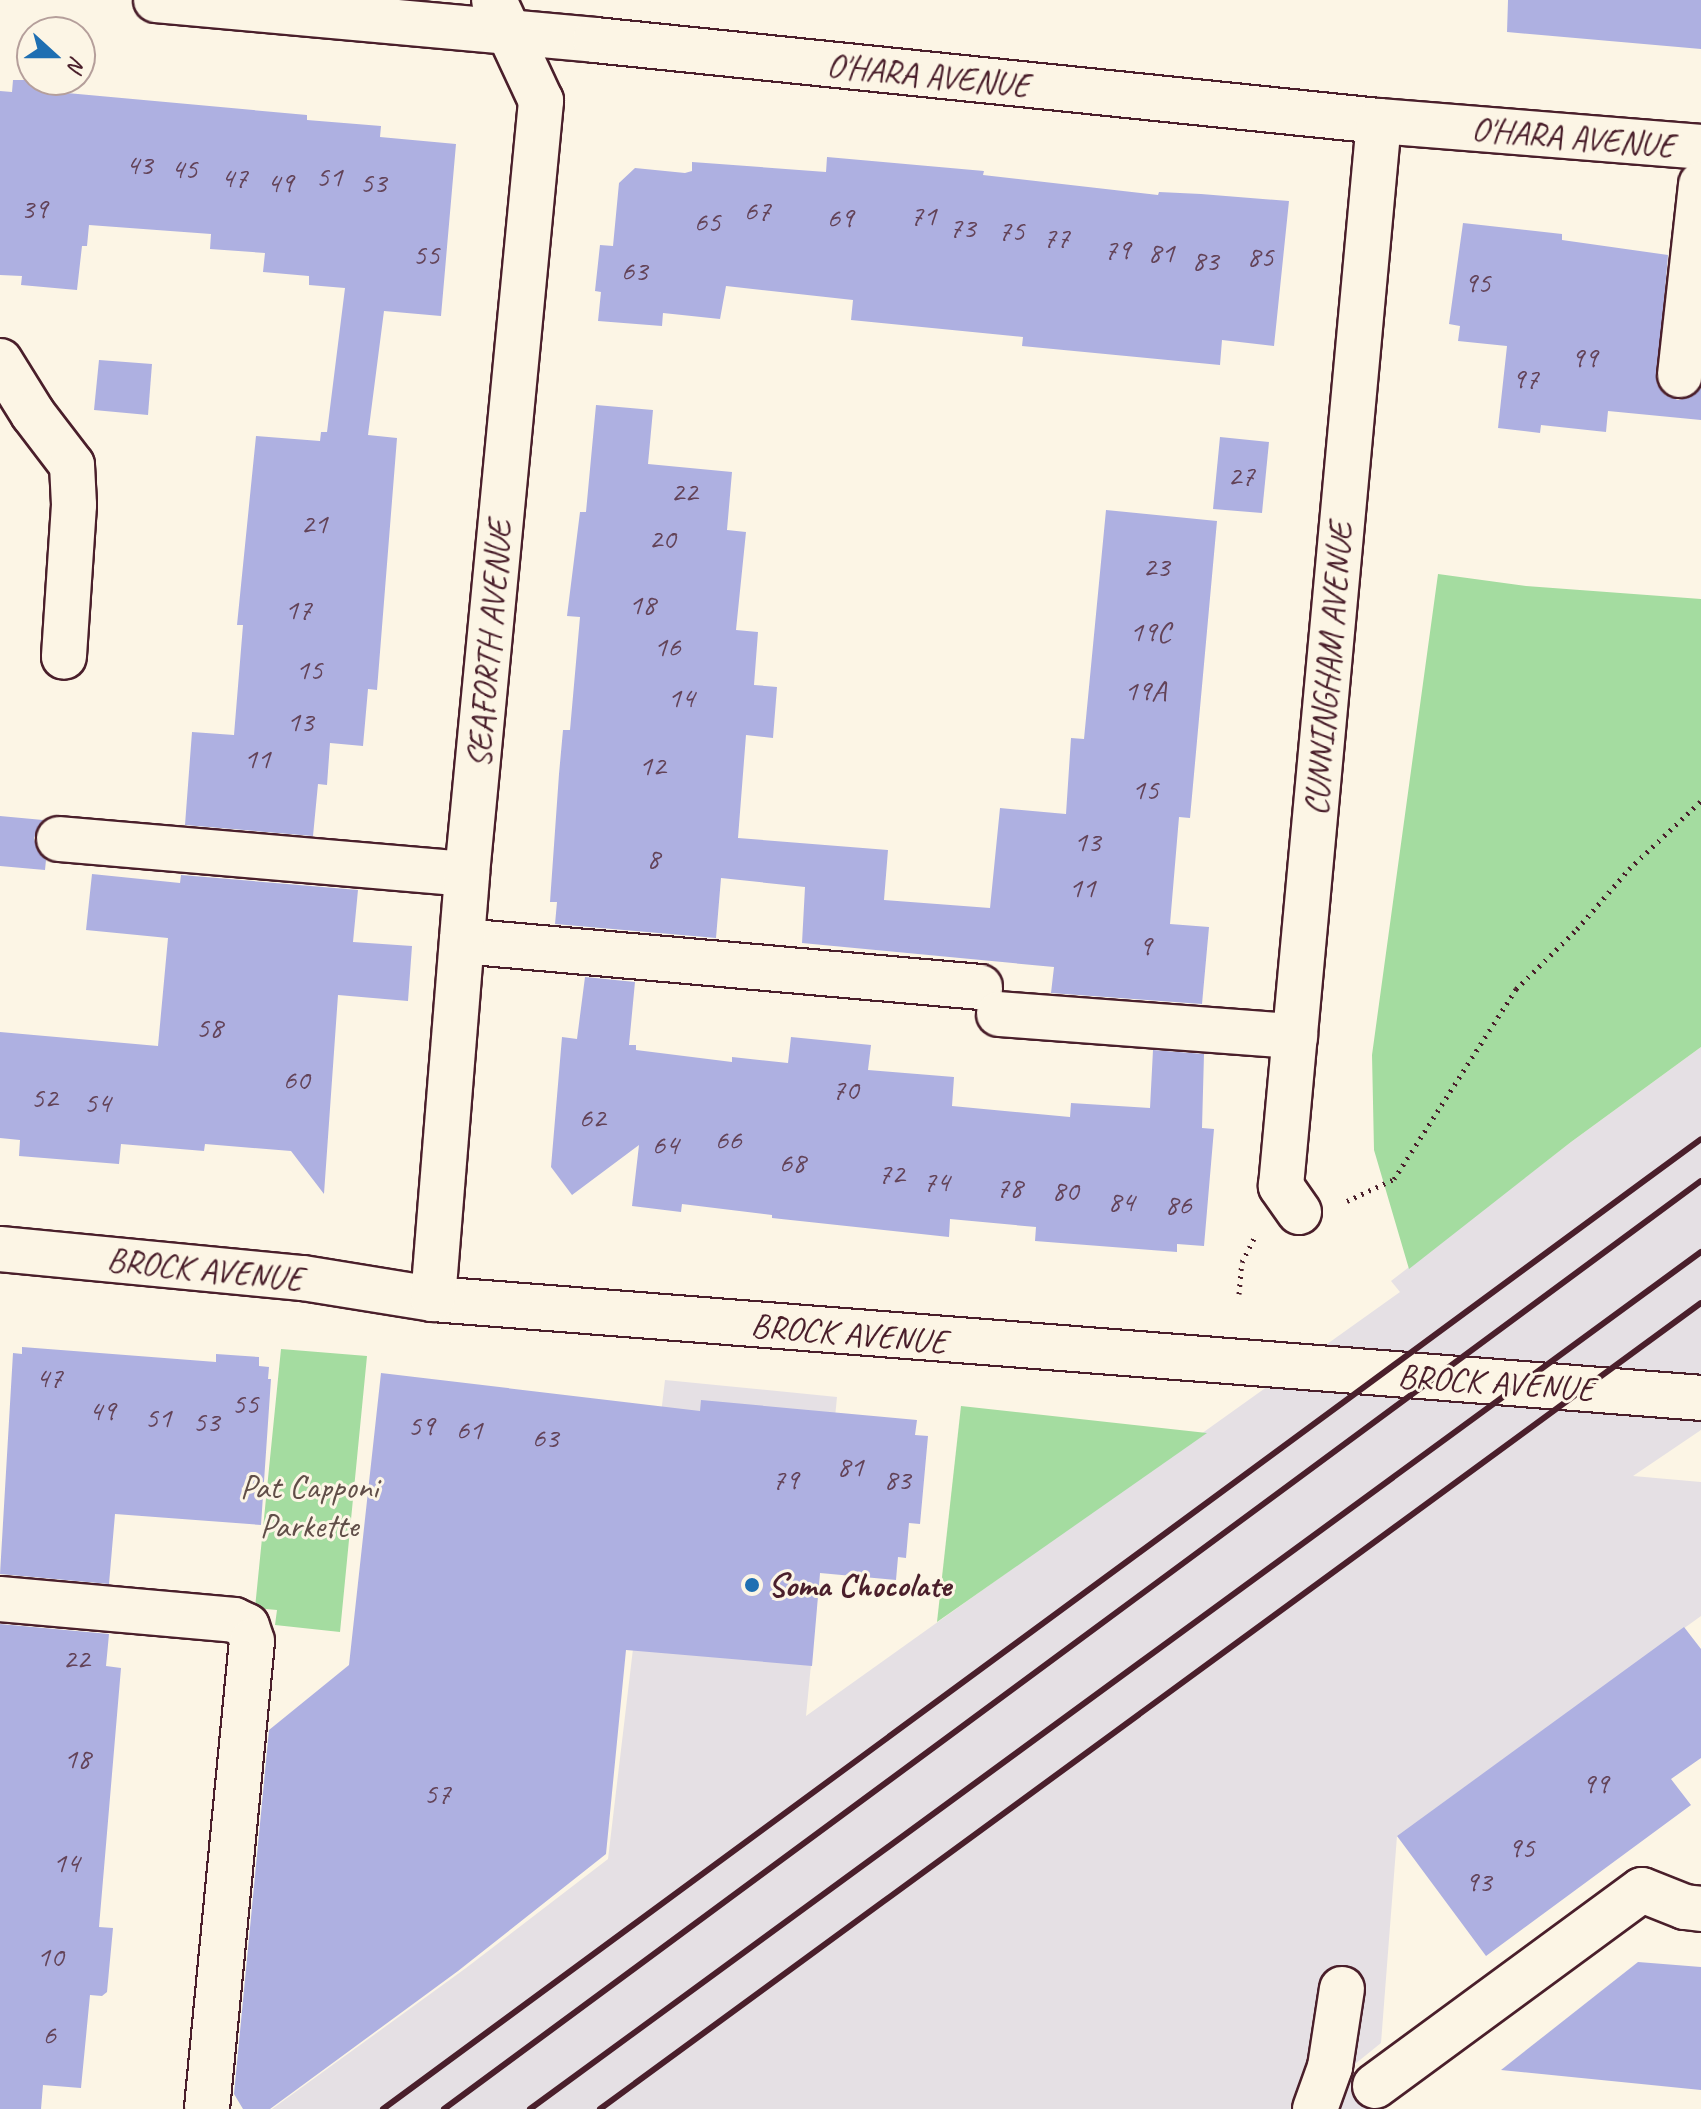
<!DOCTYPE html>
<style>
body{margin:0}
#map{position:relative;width:1701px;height:2109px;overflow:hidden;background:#fcf5e5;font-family:Caveat,sans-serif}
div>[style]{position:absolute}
.built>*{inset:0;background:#e5e0e4}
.green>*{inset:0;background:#a4dca0}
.building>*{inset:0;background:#aeb0e1}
.path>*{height:5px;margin-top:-2.5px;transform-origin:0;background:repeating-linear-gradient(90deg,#4a1f2b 0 2px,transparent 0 8px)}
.roads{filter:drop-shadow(2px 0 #4a1f2b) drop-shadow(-2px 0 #4a1f2b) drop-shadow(0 2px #4a1f2b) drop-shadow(0 -2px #4a1f2b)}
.minor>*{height:44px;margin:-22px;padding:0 22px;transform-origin:22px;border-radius:22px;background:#fcf5e5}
.rail>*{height:6px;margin:-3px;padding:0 3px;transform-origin:3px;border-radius:3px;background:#4a1f2b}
.dots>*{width:22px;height:22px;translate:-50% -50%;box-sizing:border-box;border:4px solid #fcf5e5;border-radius:50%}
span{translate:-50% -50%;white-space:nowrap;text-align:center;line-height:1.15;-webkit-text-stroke:6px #fcf5e5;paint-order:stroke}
.number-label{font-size:30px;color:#634358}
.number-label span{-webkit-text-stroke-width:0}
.street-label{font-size:34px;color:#4a1f2b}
.park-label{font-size:34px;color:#604e48}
.poi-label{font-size:34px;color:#4a1f2b;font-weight:700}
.left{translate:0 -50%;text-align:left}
.north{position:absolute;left:16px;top:16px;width:80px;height:80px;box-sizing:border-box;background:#fcf5e5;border:2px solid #b59f9b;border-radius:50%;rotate:111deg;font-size:22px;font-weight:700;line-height:32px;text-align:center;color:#4a1f2b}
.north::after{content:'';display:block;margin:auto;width:28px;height:36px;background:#1f6fb2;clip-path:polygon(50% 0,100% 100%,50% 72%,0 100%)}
</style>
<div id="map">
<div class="built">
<div style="clip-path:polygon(1701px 1047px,1701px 1430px,1633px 1476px,1701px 1482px,1701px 1616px,1397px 1836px,1381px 2043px,1350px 2068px,1368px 2109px,272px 2109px,466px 1968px,608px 1859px,665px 1380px,837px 1397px,806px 1716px,1400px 1292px,1391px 1281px,1571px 1142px)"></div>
</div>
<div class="green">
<div style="clip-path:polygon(1438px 574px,1526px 586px,1701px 599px,1701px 1047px,1571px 1142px,1409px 1269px,1374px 1150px,1372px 1055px)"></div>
<div style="clip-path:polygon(281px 1349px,367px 1356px,340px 1632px,275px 1625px,277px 1610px,255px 1608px)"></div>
<div style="clip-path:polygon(961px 1406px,1207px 1433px,937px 1622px)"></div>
</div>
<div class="building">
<div style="clip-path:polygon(1508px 0,1701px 0,1701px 49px,1507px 32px)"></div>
<div style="clip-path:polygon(13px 80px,68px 80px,67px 93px,307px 115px,307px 120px,381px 126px,380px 137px,456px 144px,441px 316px,384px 311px,368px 435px,397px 438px,377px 690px,368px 689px,363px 746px,330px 743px,327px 785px,318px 784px,313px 836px,185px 825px,192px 732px,234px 735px,243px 625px,237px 625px,256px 436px,320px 441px,321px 432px,327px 432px,345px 288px,309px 285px,309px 276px,263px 272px,265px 253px,210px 249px,211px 234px,89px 225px,87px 246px,82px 246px,77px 290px,21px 285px,22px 276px,0 275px,0 91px,12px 92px)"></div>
<div style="clip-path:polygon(827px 157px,984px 171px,983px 175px,1158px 195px,1159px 192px,1201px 194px,1289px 201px,1274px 346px,1222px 340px,1220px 365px,1022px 346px,1023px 337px,851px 320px,853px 300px,726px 286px,720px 319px,663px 313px,662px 326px,598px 321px,601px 292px,595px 291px,600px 245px,613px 246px,619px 183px,635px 168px,685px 173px,692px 171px,692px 162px,826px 172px)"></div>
<div style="clip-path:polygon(1463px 223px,1562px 234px,1562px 240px,1668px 255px,1657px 384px,1665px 395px,1678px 400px,1691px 397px,1701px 388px,1701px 420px,1608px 411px,1606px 432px,1541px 425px,1540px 433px,1498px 428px,1507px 346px,1458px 341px,1460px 326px,1449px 324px)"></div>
<div style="clip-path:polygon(99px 360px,152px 364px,148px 415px,94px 410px)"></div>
<div style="clip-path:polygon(596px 405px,653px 410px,648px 464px,732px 472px,727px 530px,746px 532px,736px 630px,758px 632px,754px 685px,777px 687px,773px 738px,746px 735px,738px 838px,888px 850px,884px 900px,990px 908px,1000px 808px,1066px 814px,1071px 738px,1084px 739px,1106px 510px,1217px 521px,1190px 818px,1179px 817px,1170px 924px,1209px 927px,1202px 1004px,1051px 993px,1054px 967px,802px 943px,805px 887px,721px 878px,716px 938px,555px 924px,557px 902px,550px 902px,559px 774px,563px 730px,570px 730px,580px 617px,567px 616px,580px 512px,586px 512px)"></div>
<div style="clip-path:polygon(1220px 437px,1269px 442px,1262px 513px,1213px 509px)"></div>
<div style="clip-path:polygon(0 816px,43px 820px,34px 838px,37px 850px,46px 860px,45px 870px,0 866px)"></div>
<div style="clip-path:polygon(92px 874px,180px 883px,181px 875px,358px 890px,353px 942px,412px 946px,408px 1001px,338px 995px,324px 1194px,291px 1151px,205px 1144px,204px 1151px,121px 1144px,119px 1164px,19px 1156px,20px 1140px,0 1138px,0 1032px,158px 1046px,168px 938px,86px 930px)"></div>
<div style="clip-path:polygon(585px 977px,635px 982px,629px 1045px,636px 1045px,636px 1050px,732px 1062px,732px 1057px,788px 1063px,791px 1037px,871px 1045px,868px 1070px,954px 1077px,952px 1106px,1070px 1117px,1071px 1103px,1150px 1108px,1153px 1050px,1204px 1054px,1202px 1128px,1214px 1129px,1204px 1246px,1177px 1244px,1177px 1252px,1035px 1241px,1036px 1227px,950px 1219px,949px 1237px,772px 1218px,772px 1215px,682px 1204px,681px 1212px,632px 1206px,639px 1145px,572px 1195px,551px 1167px,562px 1037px,577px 1039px)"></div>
<div style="clip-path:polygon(22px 1347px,216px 1362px,216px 1354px,259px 1357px,259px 1366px,269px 1367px,268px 1379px,271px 1379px,261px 1525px,115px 1514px,109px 1584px,0 1574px,13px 1353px,22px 1354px)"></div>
<div style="clip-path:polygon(381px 1373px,700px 1411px,701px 1400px,917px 1420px,915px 1435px,928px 1436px,920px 1524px,909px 1523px,906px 1558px,898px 1557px,896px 1580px,820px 1573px,812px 1666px,626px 1650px,606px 1854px,458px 1971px,270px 2109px,243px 2109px,234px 2094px,269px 1730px,349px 1665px)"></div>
<div style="clip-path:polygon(0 1624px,109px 1634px,106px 1666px,121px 1668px,99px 1927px,113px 1928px,107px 1992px,102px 1996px,90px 1995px,81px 2088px,43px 2085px,41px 2109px,0 2109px)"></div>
<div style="clip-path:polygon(1684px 1627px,1701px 1649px,1701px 1758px,1671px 1779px,1691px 1805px,1486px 1956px,1397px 1836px)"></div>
<div style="clip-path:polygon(1638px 1962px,1701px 1967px,1701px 2090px,1501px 2070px)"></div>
</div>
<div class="path">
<div style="left:1347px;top:1201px;width:52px;rotate:-25.1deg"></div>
<div style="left:1394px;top:1179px;width:226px;rotate:-57.3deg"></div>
<div style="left:1516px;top:989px;width:86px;rotate:-44.5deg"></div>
<div style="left:1577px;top:929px;width:79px;rotate:-49.1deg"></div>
<div style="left:1629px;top:869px;width:99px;rotate:-43.4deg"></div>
<div style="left:1239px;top:1294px;width:32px;rotate:-85deg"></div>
<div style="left:1242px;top:1262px;width:27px;rotate:-63deg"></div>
</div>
<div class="roads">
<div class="minor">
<div style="left:156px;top:0;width:441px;rotate:5.2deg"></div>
<div style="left:595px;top:40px;width:788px;rotate:5.9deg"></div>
<div style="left:1379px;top:121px;width:323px;rotate:4.6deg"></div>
<div style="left:0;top:361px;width:62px;rotate:58.1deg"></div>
<div style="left:33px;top:414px;width:64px;rotate:52.6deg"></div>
<div style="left:72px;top:465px;width:40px;rotate:87.1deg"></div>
<div style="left:74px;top:505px;width:152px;rotate:93.8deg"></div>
<div style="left:1680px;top:375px;width:192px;rotate:-83.7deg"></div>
<div style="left:59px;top:839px;width:409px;rotate:4.9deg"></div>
<div style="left:462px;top:941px;width:520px;rotate:5.07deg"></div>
<div style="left:999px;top:1014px;width:297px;rotate:4.3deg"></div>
<div style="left:1299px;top:1212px;width:32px;rotate:-125deg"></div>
<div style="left:1281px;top:1186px;width:1069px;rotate:-84.74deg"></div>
<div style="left:0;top:1249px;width:304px;rotate:5.5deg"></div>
<div style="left:303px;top:1278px;width:132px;rotate:9.2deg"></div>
<div style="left:433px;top:1299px;width:1272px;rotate:4.46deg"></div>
<div style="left:433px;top:1299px;width:426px;rotate:-85.4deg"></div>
<div style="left:467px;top:874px;width:777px;rotate:-84.53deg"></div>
<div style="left:541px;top:101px;width:111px;rotate:-115deg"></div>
<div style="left:0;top:1599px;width:235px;rotate:5.1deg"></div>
<div style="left:234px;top:1620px;width:14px;rotate:25deg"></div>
<div style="left:247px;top:1626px;width:16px;rotate:72deg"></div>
<div style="left:252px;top:1641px;width:470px;rotate:95.5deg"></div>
<div style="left:1375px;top:2086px;width:331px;rotate:-36.3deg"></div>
<div style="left:1642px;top:1890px;width:46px;rotate:21.6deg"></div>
<div style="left:1685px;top:1907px;width:16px;rotate:7deg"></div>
<div style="left:1315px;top:2109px;width:45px;rotate:-70.3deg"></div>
<div style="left:1330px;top:2067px;width:79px;rotate:-81.3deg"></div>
</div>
</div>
<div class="rail">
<div style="left:383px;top:2109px;width:1636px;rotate:-36.35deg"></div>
<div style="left:444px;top:2109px;width:1562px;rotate:-36.44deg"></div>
<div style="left:530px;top:2109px;width:1451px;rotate:-36.2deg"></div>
<div style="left:600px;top:2109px;width:1364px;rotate:-36.21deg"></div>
</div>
<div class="dots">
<div style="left:752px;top:1585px;background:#1f6fb2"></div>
</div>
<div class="number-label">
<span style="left:139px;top:164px">43</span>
<span style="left:184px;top:168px">45</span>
<span style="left:329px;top:176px">51</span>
<span style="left:234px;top:177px">47</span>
<span style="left:280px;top:182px">49</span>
<span style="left:373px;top:182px">53</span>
<span style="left:34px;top:208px">39</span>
<span style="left:757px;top:210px">67</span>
<span style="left:923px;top:215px">71</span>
<span style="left:840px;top:217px">69</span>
<span style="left:707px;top:221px">65</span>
<span style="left:962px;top:227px">73</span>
<span style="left:1011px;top:230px">75</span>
<span style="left:1056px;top:237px">77</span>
<span style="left:1117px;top:249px">79</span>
<span style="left:1161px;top:252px">81</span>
<span style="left:426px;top:254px">55</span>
<span style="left:1260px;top:256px">85</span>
<span style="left:1205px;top:260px">83</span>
<span style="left:634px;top:270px">63</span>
<span style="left:1477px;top:282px">95</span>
<span style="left:1584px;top:357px">99</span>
<span style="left:1525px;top:378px">97</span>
<span style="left:1241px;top:475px">27</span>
<span style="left:684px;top:491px">22</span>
<span style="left:314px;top:523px">21</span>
<span style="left:662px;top:538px">20</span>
<span style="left:1156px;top:566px">23</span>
<span style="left:642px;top:604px">18</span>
<span style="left:298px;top:609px">17</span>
<span style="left:1150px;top:631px">19C</span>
<span style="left:667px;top:646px">16</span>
<span style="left:309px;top:669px">15</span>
<span style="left:1145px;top:690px">19A</span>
<span style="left:681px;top:697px">14</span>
<span style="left:300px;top:721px">13</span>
<span style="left:257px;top:758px">11</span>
<span style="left:652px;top:765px">12</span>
<span style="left:1145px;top:789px">15</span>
<span style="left:1087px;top:841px">13</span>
<span style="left:653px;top:858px">8</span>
<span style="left:1082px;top:887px">11</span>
<span style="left:1145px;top:945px">9</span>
<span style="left:209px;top:1027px">58</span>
<span style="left:296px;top:1079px">60</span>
<span style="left:845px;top:1089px">70</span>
<span style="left:44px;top:1097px">52</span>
<span style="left:97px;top:1102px">54</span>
<span style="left:592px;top:1117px">62</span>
<span style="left:728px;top:1139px">66</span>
<span style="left:665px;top:1144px">64</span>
<span style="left:792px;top:1162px">68</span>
<span style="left:891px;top:1173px">72</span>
<span style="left:936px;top:1181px">74</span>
<span style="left:1009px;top:1187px">78</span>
<span style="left:1065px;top:1190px">80</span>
<span style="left:1121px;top:1201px">84</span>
<span style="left:1178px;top:1204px">86</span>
<span style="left:49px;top:1377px">47</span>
<span style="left:245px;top:1403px">55</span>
<span style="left:102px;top:1410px">49</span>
<span style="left:158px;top:1417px">51</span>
<span style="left:206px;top:1421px">53</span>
<span style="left:421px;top:1425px">59</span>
<span style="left:469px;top:1429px">61</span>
<span style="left:545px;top:1437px">63</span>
<span style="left:850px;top:1466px">81</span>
<span style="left:785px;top:1479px">79</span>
<span style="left:897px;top:1479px">83</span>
<span style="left:76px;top:1658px">22</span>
<span style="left:77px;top:1758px">18</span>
<span style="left:1595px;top:1783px">99</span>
<span style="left:437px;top:1793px">57</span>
<span style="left:1521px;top:1847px">95</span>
<span style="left:66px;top:1862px">14</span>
<span style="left:1478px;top:1881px">93</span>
<span style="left:50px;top:1956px">10</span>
<span style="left:49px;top:2034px">6</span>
</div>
<div class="street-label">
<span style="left:928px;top:75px;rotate:6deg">O'HARA AVENUE</span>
<span style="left:1573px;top:137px;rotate:5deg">O'HARA AVENUE</span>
<span style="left:489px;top:644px;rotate:-85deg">SEAFORTH AVENUE</span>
<span style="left:1328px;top:669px;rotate:-85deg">CUNNINGHAM AVENUE</span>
<span style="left:205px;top:1269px;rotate:6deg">BROCK AVENUE</span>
<span style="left:849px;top:1333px;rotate:5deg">BROCK AVENUE</span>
<span style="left:1496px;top:1382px;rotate:4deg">BROCK AVENUE</span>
</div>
<div class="park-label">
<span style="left:309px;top:1506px">Pat Capponi<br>Parkette</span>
</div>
<div class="poi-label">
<span class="left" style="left:768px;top:1585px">Soma Chocolate</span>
</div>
<div class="north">N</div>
</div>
